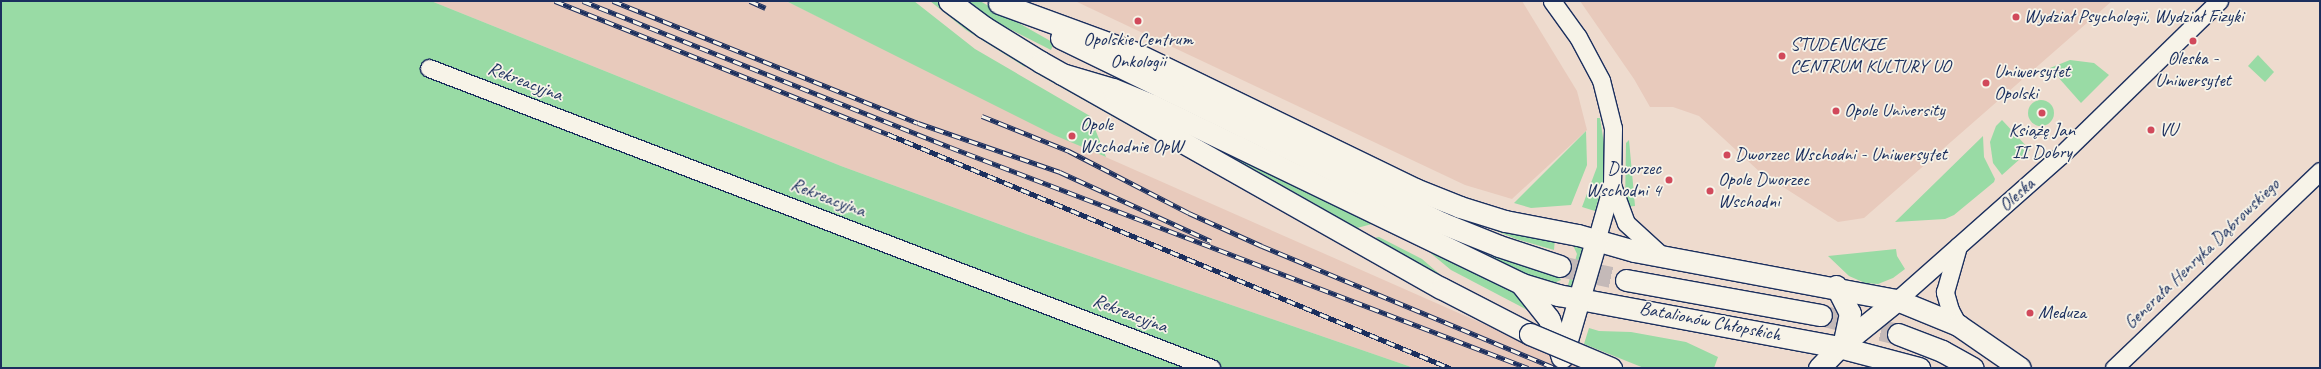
<!DOCTYPE html>
<meta charset="utf-8">
<style>
body{margin:0}
#map{position:relative;width:2321px;height:369px;overflow:hidden;background:#eedbce;font-family:Caveat,sans-serif}
div>[style]{position:absolute}
.built>*{inset:0;background:#e8cabc}
.green>*{inset:0;background:#99dba5}
.round{border-radius:50%}
.major-tunnel>*{height:21px;margin-top:-10.5px;transform-origin:0;background:repeating-linear-gradient(90deg,#c4b9b8 0 21px,transparent 0 31px)}
.roads{filter:drop-shadow(1px 0 #1b2f5e) drop-shadow(-1px 0 #1b2f5e) drop-shadow(0 1px #1b2f5e) drop-shadow(0 -1px #1b2f5e)}
.minor>*{height:17px;margin:-8.5px;padding:0 8.5px;transform-origin:8.5px;border-radius:8.5px;background:#f7f3e8}
.major>*{height:21px;margin:-10.5px;padding:0 10.5px;transform-origin:10.5px;border-radius:10.5px;background:#f7f3e8}
.rail>*{height:4.5px;margin-top:-2.25px;transform-origin:0;background:repeating-linear-gradient(90deg,#f7f3e8 0 9px,#1b2f5e 0 18px);box-sizing:border-box;border-block:1px solid #1b2f5e}
.bridges{filter:drop-shadow(1px 0 #1b2f5e) drop-shadow(-1px 0 #1b2f5e) drop-shadow(0 1px #1b2f5e) drop-shadow(0 -1px #1b2f5e)}
.major-bridge>*{height:21px;margin:-10.5px;padding:0 10.5px;transform-origin:10.5px;border-radius:10.5px;background:#f7f3e8}
.dots>*{width:11px;height:11px;translate:-50% -50%;box-sizing:border-box;border:2px solid #f7f3e8;border-radius:50%}
span{translate:-50% -50%;white-space:nowrap;text-align:center;line-height:1.15;-webkit-text-stroke:3.5px #f7f3e8;paint-order:stroke}
.poi-label{font-size:19px;color:#1b2f5e}
.left{translate:0 -50%;text-align:left}
.right{translate:-100% -50%;text-align:right}
.street-label{font-size:19px;color:#1b2f5e}
.frame{position:absolute;inset:0;border:2px solid #1b2f5e;pointer-events:none}
</style>
<div id="map">
<div class="built">
<div style="clip-path:polygon(431px 1px,786px 1px,1083px 147px,1583px 368px,1414px 368px,1026px 234px,841px 166px)"></div>
<div style="clip-path:polygon(1075px 1px,1522px 1px,1577px 91px,1587px 130px,1512px 199px,1465px 185px)"></div>
<div style="clip-path:polygon(1580px 1px,2112px 1px,1864px 218px,1838px 222px,1761px 173px,1699px 116px,1673px 107px,1650px 107px,1634px 79px)"></div>
</div>
<div class="green">
<div style="clip-path:polygon(1px 1px,431px 1px,841px 166px,1026px 234px,1414px 368px,1px 368px)"></div>
<div style="clip-path:polygon(786px 1px,914px 1px,975px 49px,1090px 116px,1106px 157px,1054px 135px)"></div>
<div style="clip-path:polygon(930px 1px,936px 1px,1024px 63px,1025px 67px,966px 30px)"></div>
<div style="clip-path:polygon(962px 1px,980px 1px,1054px 43px,1051px 50px,1000px 24px)"></div>
<div style="clip-path:polygon(2258px 55px,2274px 72px,2265px 82px,2248px 66px)"></div>
<div style="clip-path:polygon(2070px 60px,2094px 63px,2109px 75px,2081px 103px,2050px 68px)"></div>
<div style="clip-path:polygon(1036px 71px,1196px 159px,1194px 162px,1034px 72px)"></div>
<div class="round" style="left:2028px;top:100px;width:26px;height:26px"></div>
<div style="clip-path:polygon(1158px 115px,1313px 195px,1372px 224px,1357px 228px,1252px 168px,1250px 171px)"></div>
<div style="clip-path:polygon(1597px 118px,1600px 118px,1604px 144px,1604px 178px,1595px 211px,1582px 207px,1597px 167px)"></div>
<div style="clip-path:polygon(2002px 120px,2030px 150px,2002px 175px,1993px 163px,1990px 142px,1996px 126px)"></div>
<div style="clip-path:polygon(1586px 131px,1587px 165px,1571px 205px,1531px 208px,1514px 203px)"></div>
<div style="clip-path:polygon(1983px 136px,1984px 157px,1995px 179px,1994px 182px,1954px 215px,1945px 219px,1895px 222px)"></div>
<div style="clip-path:polygon(1629px 140px,1635px 206px,1625px 207px,1626px 143px)"></div>
<div style="clip-path:polygon(1454px 214px,1555px 238px,1554px 250px,1516px 239px)"></div>
<div style="clip-path:polygon(1379px 237px,1422px 259px,1443px 277px,1374px 238px)"></div>
<div style="clip-path:polygon(1586px 242px,1573px 290px,1566px 292px,1577px 254px,1572px 243px)"></div>
<div style="clip-path:polygon(1896px 249px,1897px 256px,1905px 269px,1893px 278px,1878px 284px,1865px 283px,1849px 276px,1828px 256px)"></div>
<div style="clip-path:polygon(1428px 251px,1518px 294px,1533px 313px,1451px 270px)"></div>
<div style="clip-path:polygon(1476px 251px,1560px 278px,1561px 280px,1552px 284px,1551px 287px)"></div>
<div style="clip-path:polygon(1589px 328px,1599px 331px,1631px 332px,1686px 342px,1718px 357px,1714px 368px,1644px 368px,1584px 344px)"></div>
</div>
<div class="major-tunnel">
<div style="left:1560px;top:266px;width:67px;rotate:12deg"></div>
<div style="left:1821px;top:315px;width:79px;rotate:13.9deg"></div>
</div>
<div class="roads">
<div class="minor">
<div style="left:1552px;top:1px;width:44px;rotate:54.2deg"></div>
<div style="left:1578px;top:37px;width:49px;rotate:61.9deg"></div>
<div style="left:1601px;top:80px;width:49px;rotate:76deg"></div>
<div style="left:1613px;top:128px;width:57px;rotate:91deg"></div>
<div style="left:1612px;top:185px;width:58px;rotate:105.9deg"></div>
<div style="left:429px;top:68px;width:838px;rotate:20.99deg"></div>
<div style="left:1612px;top:185px;width:40px;rotate:69.8deg"></div>
<div style="left:1626px;top:223px;width:49px;rotate:42.5deg"></div>
<div style="left:1897px;top:300px;width:219px;rotate:-41.5deg"></div>
<div style="left:2061px;top:155px;width:221px;rotate:-44.3deg"></div>
<div style="left:1958px;top:325px;width:17px;rotate:-118deg"></div>
<div style="left:1950px;top:310px;width:19px;rotate:-106deg"></div>
<div style="left:1945px;top:292px;width:48px;rotate:-74.2deg"></div>
<div style="left:2114px;top:368px;width:285px;rotate:-43.7deg"></div>
</div>
<div class="major">
<div style="left:949px;top:1px;width:44px;rotate:36.6deg"></div>
<div style="left:984px;top:27px;width:67px;rotate:31.6deg"></div>
<div style="left:1041px;top:62px;width:459px;rotate:29.5deg"></div>
<div style="left:1441px;top:288px;width:100px;rotate:27.3deg"></div>
<div style="left:999px;top:3px;width:143px;rotate:20.1deg"></div>
<div style="left:1133px;top:52px;width:314px;rotate:25.9deg"></div>
<div style="left:1415px;top:189px;width:48px;rotate:21.8deg"></div>
<div style="left:1460px;top:207px;width:47px;rotate:17.3deg"></div>
<div style="left:1505px;top:221px;width:74px;rotate:10.9deg"></div>
<div style="left:1578px;top:235px;width:58px;rotate:15.9deg"></div>
<div style="left:1634px;top:251px;width:268px;rotate:10.6deg"></div>
<div style="left:1897px;top:300px;width:66px;rotate:22.3deg"></div>
<div style="left:1958px;top:325px;width:75px;rotate:34.7deg"></div>
<div style="left:1061px;top:38px;width:424px;rotate:25.9deg"></div>
<div style="left:1442px;top:223px;width:61px;rotate:22deg"></div>
<div style="left:1499px;top:246px;width:64px;rotate:18.2deg"></div>
<div style="left:1062px;top:74px;width:53px;rotate:16.4deg"></div>
<div style="left:1113px;top:89px;width:42px;rotate:22.3deg"></div>
<div style="left:1152px;top:105px;width:411px;rotate:25.8deg"></div>
<div style="left:1522px;top:284px;width:38px;rotate:17deg"></div>
<div style="left:1558px;top:295px;width:286px;rotate:10.5deg"></div>
<div style="left:1839px;top:347px;width:83px;rotate:14.7deg"></div>
<div style="left:1626px;top:280px;width:198px;rotate:10.2deg"></div>
<div style="left:1522px;top:285px;width:43px;rotate:51.5deg"></div>
<div style="left:1549px;top:319px;width:40px;rotate:71.1deg"></div>
<div style="left:1836px;top:286px;width:30px;rotate:63deg"></div>
<div style="left:1850px;top:313px;width:30px;rotate:102deg"></div>
<div style="left:1898px;top:334px;width:47px;rotate:21.1deg"></div>
<div style="left:1942px;top:351px;width:35px;rotate:29deg"></div>
<div style="left:1562px;top:357px;width:121px;rotate:-73.7deg"></div>
<div style="left:1819px;top:368px;width:29px;rotate:-46deg"></div>
<div style="left:1839px;top:347px;width:75px;rotate:-39deg"></div>
</div>
</div>
<div class="rail">
<div style="left:555px;top:1px;width:359px;rotate:21.8deg"></div>
<div style="left:888px;top:134px;width:609px;rotate:22.61deg"></div>
<div style="left:583px;top:1px;width:395px;rotate:21.7deg"></div>
<div style="left:950px;top:147px;width:619px;rotate:20.92deg"></div>
<div style="left:613px;top:1px;width:328px;rotate:21.8deg"></div>
<div style="left:918px;top:123px;width:150px;rotate:19deg"></div>
<div style="left:1060px;top:172px;width:166px;rotate:24.6deg"></div>
<div style="left:750px;top:1px;width:17px;rotate:24deg"></div>
<div style="left:982px;top:116px;width:94px;rotate:21.9deg"></div>
<div style="left:1069px;top:151px;width:135px;rotate:27.3deg"></div>
<div style="left:1189px;top:213px;width:80px;rotate:24.3deg"></div>
<div style="left:1262px;top:246px;width:317px;rotate:22.6deg"></div>
</div>
<div class="bridges">
<div class="major-bridge">
<div style="left:1530px;top:334px;width:88px;rotate:22.8deg"></div>
</div>
</div>
<div class="dots">
<div style="left:2016px;top:17px;background:#d1495b"></div>
<div style="left:1138px;top:21px;background:#d1495b"></div>
<div style="left:2193px;top:41px;background:#d1495b"></div>
<div style="left:1782px;top:56px;background:#d1495b"></div>
<div style="left:1986px;top:83px;background:#d1495b"></div>
<div style="left:1836px;top:111px;background:#d1495b"></div>
<div style="left:2042px;top:113px;background:#d1495b"></div>
<div style="left:2151px;top:130px;background:#d1495b"></div>
<div style="left:1072px;top:136px;background:#d1495b"></div>
<div style="left:1727px;top:155px;background:#d1495b"></div>
<div style="left:1669px;top:180px;background:#d1495b"></div>
<div style="left:1710px;top:191px;background:#d1495b"></div>
<div style="left:2030px;top:313px;background:#d1495b"></div>
</div>
<div class="poi-label">
<span class="left" style="left:2024px;top:17px">Wydział Psychologii, Wydział Fizyki</span>
<span style="left:1138px;top:51px">Opolskie Centrum<br>Onkologii</span>
<span class="left" style="left:1790px;top:56px">STUDENCKIE<br>CENTRUM KULTURY UO</span>
<span style="left:2193px;top:70px">Oleska -<br>Uniwersytet</span>
<span class="left" style="left:1994px;top:83px">Uniwersytet<br>Opolski</span>
<span class="left" style="left:1844px;top:111px">Opole University</span>
<span class="left" style="left:1080px;top:136px">Opole<br>Wschodnie OpW</span>
<span class="left" style="left:2159px;top:130px">VU</span>
<span style="left:2042px;top:142px">Książę Jan<br>II Dobry</span>
<span class="left" style="left:1735px;top:155px">Dworzec Wschodni - Uniwersytet</span>
<span class="right" style="left:1661px;top:180px">Dworzec<br>Wschodni 4</span>
<span class="left" style="left:1718px;top:191px">Opole Dworzec<br>Wschodni</span>
<span class="left" style="left:2038px;top:313px">Meduza</span>
</div>
<div class="street-label">
<span style="left:525px;top:82px;rotate:21deg">Rekreacyjna</span>
<span style="left:2017px;top:195px;rotate:-42deg">Oleska</span>
<span style="left:828px;top:198px;rotate:21deg">Rekreacyjna</span>
<span style="left:2202px;top:254px;rotate:-44deg">Generała Henryka Dąbrowskiego</span>
<span style="left:1130px;top:314px;rotate:21deg">Rekreacyjna</span>
<span style="left:1710px;top:322px;rotate:11deg">Batalionów Chłopskich</span>
</div>
<div class="frame"></div>
</div>
